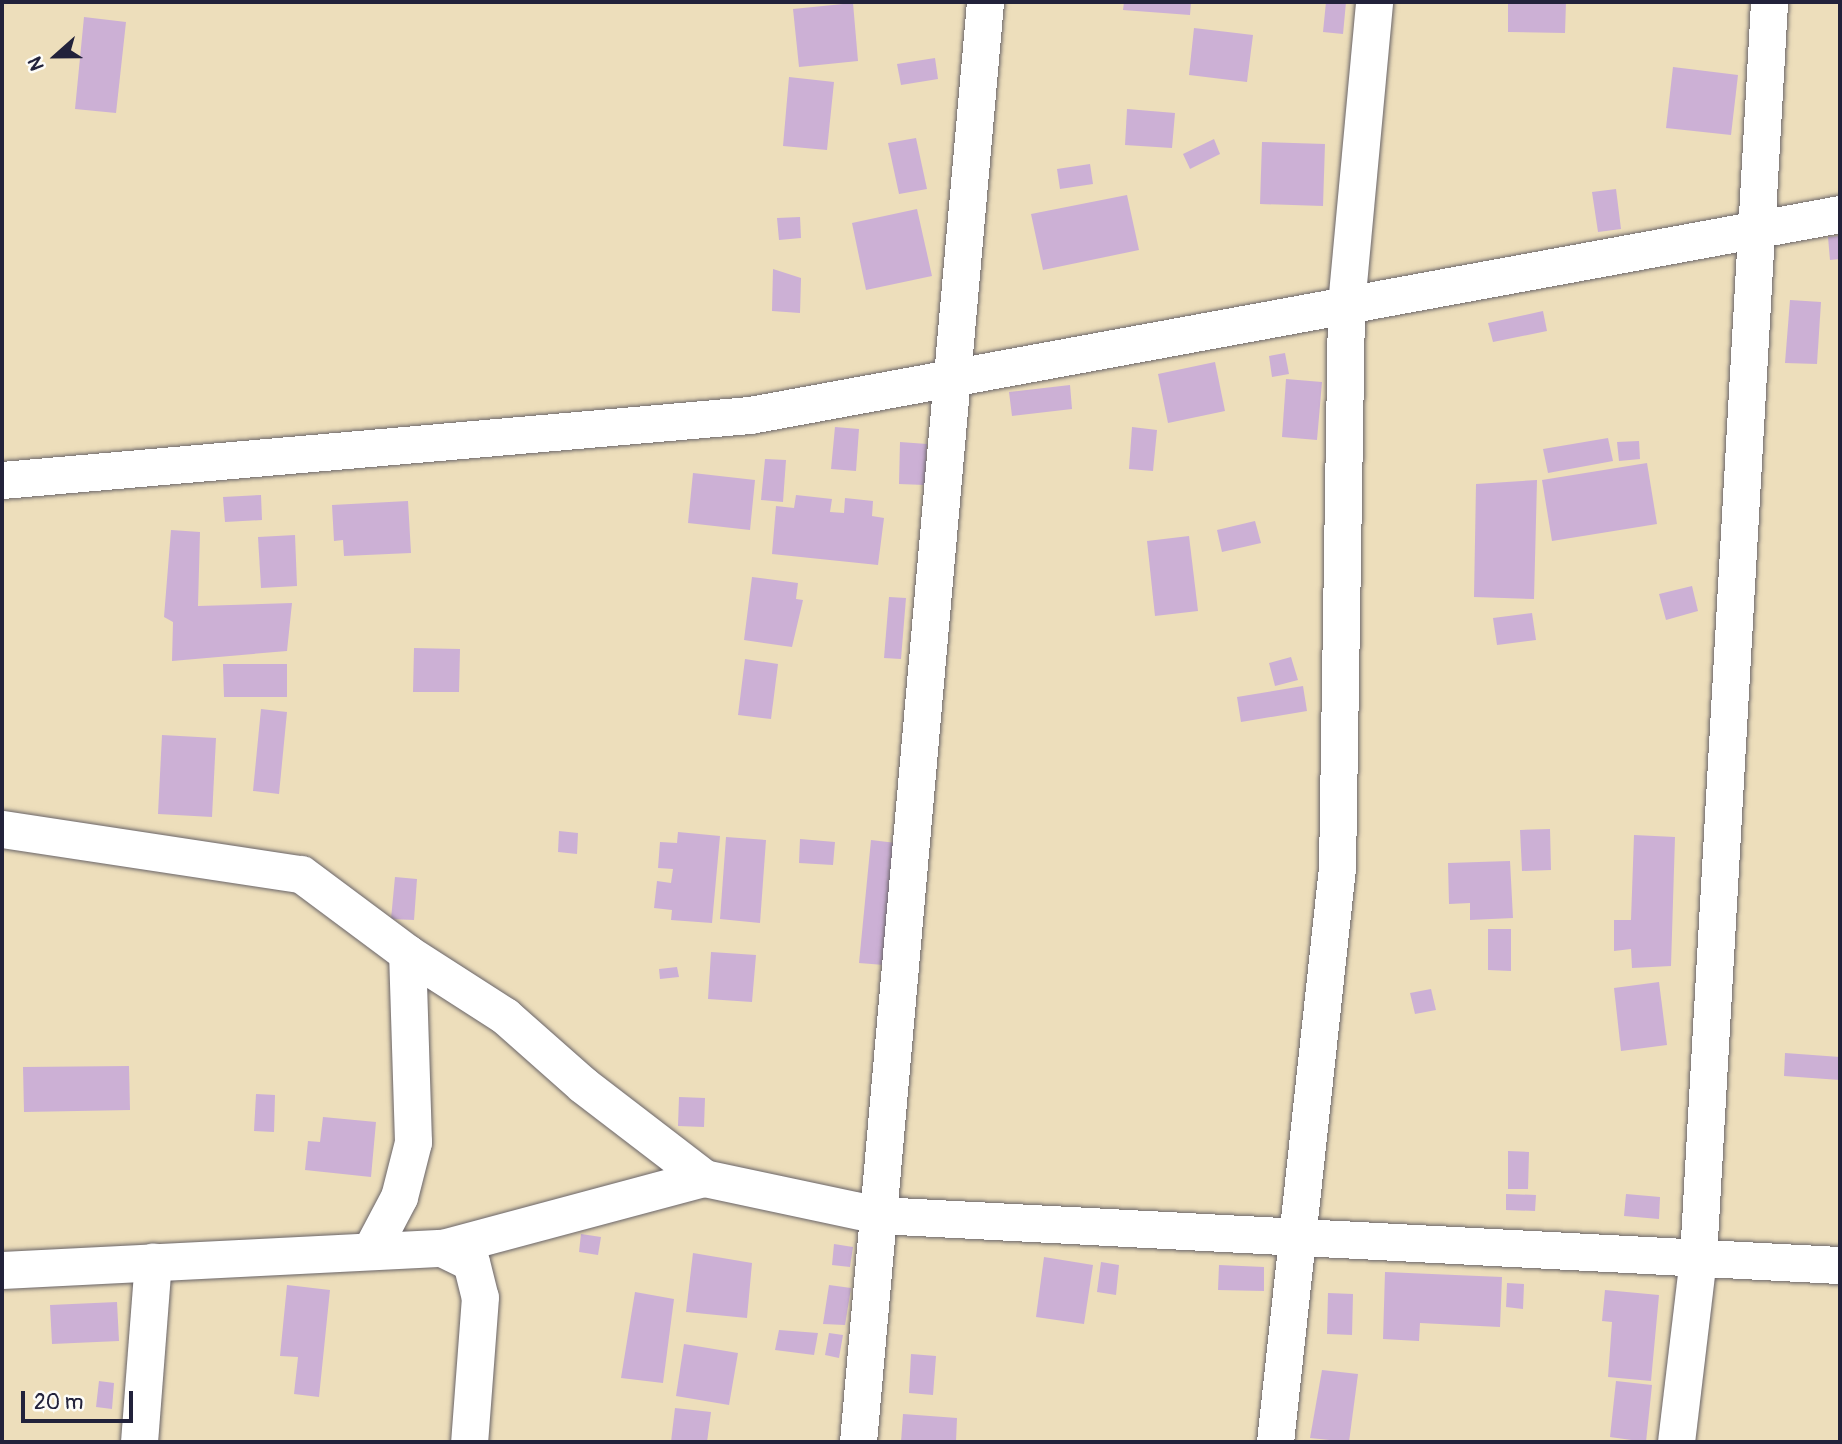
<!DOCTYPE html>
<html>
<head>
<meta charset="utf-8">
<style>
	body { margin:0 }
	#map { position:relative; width:1842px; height:1444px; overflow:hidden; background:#eddebb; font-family:Pangolin,sans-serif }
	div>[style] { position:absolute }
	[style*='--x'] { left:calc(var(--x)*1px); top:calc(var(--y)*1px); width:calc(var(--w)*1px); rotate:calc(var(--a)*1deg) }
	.building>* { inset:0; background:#ccb0d5 }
	.roads { filter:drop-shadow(0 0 2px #696468) drop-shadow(0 0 2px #696468) }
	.minor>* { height:37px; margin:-18.5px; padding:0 18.5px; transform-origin:18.5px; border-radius:18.5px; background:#fff }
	span { translate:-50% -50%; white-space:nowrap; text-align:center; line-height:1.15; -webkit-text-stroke:5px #fdfcf7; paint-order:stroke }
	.frame { position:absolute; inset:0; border:4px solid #22223b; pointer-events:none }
	.north { position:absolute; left:21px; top:21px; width:70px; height:70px; -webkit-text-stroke:5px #fdfcf7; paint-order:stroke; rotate:249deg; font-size:19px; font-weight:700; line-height:28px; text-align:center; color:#22223b }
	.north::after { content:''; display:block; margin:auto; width:24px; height:32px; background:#22223b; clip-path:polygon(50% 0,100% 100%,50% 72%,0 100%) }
	.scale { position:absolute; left:21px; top:1391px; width:112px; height:32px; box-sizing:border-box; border:4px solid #22223b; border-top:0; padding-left:9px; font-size:21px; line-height:24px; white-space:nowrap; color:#22223b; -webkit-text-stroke:5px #fdfcf7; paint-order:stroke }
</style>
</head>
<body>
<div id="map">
	<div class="building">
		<div style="clip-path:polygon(1124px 2px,1191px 2px,1190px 15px,1123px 10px)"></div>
		<div style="clip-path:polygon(1326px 2px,1346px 2px,1343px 34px,1323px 32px)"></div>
		<div style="clip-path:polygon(1508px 2px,1566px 2px,1565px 33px,1508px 32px)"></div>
		<div style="clip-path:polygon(853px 3px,858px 61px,799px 67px,793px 9px)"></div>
		<div style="clip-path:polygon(84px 17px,126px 22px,116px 113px,75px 109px)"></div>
		<div style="clip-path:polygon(1194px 28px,1253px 35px,1247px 82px,1189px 75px)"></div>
		<div style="clip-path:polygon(935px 58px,938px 79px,901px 85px,897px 64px)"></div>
		<div style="clip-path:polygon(1673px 67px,1738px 75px,1731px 135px,1666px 128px)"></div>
		<div style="clip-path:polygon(789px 77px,834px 82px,827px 150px,783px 146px)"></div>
		<div style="clip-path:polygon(1127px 109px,1175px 113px,1172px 148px,1125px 145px)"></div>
		<div style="clip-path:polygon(916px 138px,927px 189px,899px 194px,888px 143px)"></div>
		<div style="clip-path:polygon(1214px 139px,1220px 154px,1190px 169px,1183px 154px)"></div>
		<div style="clip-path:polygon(1262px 142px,1325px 144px,1323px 206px,1260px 204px)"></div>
		<div style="clip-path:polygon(1090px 164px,1093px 184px,1060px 189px,1057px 169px)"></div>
		<div style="clip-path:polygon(1616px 189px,1621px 229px,1598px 232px,1592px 192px)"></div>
		<div style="clip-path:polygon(1127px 195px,1139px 250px,1043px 270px,1031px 214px)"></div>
		<div style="clip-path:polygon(917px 209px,932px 276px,866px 290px,852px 223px)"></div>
		<div style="clip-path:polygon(800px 217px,801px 238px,779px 240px,777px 218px)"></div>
		<div style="clip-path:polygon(1840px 236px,1840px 259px,1830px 260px,1828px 237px)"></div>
		<div style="clip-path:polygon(773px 269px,801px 278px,800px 313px,772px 311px)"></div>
		<div style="clip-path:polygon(1790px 300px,1821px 302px,1817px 364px,1785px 363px)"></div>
		<div style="clip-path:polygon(1543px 311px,1547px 331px,1493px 342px,1488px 323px)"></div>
		<div style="clip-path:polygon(1285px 353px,1289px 374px,1272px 377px,1269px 356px)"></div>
		<div style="clip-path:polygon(1215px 362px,1225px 411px,1168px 423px,1158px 374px)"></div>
		<div style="clip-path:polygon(1286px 379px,1322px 382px,1317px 440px,1282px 437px)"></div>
		<div style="clip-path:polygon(1070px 385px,1072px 409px,1012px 416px,1009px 392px)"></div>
		<div style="clip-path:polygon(835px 427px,859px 429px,856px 471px,831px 469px)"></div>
		<div style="clip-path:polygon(1132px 427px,1157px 430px,1153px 471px,1129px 469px)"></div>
		<div style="clip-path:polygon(1608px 438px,1613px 461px,1548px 473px,1543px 449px)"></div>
		<div style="clip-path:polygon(1639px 441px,1640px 459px,1619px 461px,1617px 442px)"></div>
		<div style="clip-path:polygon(900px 442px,927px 444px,925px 485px,899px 484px)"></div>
		<div style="clip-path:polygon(765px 459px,786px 460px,783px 502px,761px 500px)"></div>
		<div style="clip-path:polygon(1647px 463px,1657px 524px,1552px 541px,1542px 480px)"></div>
		<div style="clip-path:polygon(693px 473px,755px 480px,750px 530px,688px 523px)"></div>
		<div style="clip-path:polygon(1537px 480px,1534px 599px,1474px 597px,1476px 484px)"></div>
		<div style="clip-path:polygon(261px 495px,262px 520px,225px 522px,223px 497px)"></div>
		<div style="clip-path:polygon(796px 495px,832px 499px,830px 512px,844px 513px,845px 498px,873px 501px,872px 516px,884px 518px,878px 565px,772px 554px,776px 506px,794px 508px)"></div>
		<div style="clip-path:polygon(408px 501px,411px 553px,344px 556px,343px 540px,334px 541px,332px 505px)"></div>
		<div style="clip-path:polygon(1255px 521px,1261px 543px,1222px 552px,1217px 530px)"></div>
		<div style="clip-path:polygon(171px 530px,200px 532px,198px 606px,292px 603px,287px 651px,172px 661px,173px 622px,164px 617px)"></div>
		<div style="clip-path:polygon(295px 535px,297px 586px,261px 588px,258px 537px)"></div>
		<div style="clip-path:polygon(1189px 536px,1198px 611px,1155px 616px,1147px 541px)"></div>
		<div style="clip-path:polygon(752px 577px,798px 583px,796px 599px,803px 600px,792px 647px,744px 640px)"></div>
		<div style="clip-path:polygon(1692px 586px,1698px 611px,1666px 620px,1659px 594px)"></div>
		<div style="clip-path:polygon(889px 597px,906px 598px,901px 659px,884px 658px)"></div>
		<div style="clip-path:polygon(1532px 613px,1536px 640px,1497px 645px,1493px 618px)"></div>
		<div style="clip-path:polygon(414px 648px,460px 649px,459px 692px,413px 692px)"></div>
		<div style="clip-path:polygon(1291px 657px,1298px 680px,1275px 686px,1269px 663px)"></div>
		<div style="clip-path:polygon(745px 659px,778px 664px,771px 719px,738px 715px)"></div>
		<div style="clip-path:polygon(223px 664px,287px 664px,287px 697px,224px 697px)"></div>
		<div style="clip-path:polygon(1303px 686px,1307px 711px,1241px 722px,1237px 697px)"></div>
		<div style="clip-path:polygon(261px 709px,287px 712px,279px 794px,253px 791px)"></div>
		<div style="clip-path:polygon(162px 735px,216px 738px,212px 817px,158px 814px)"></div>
		<div style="clip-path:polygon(1550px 829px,1551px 870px,1522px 871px,1520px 830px)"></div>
		<div style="clip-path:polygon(559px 831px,578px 833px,577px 854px,558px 852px)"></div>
		<div style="clip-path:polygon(678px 832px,720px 836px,712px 923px,671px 920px,672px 910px,654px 908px,657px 881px,671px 883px,673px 869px,658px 868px,660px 842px,677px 843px)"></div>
		<div style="clip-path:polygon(1634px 835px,1675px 837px,1671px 966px,1632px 968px,1631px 949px,1614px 951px,1614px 920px,1631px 920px)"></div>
		<div style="clip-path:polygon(726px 837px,766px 840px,760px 923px,720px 919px)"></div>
		<div style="clip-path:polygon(800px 839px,835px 842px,833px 865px,799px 863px)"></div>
		<div style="clip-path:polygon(871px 840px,896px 843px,884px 965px,859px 963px)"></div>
		<div style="clip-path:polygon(1510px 861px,1513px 918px,1470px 920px,1470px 903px,1449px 904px,1448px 863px)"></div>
		<div style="clip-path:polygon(395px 877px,417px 879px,414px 920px,391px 919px)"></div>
		<div style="clip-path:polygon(1488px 929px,1511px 929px,1511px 971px,1488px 970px)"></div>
		<div style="clip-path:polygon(711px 952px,756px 955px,752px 1002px,708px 999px)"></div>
		<div style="clip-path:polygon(677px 967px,679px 977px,660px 979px,659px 969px)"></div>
		<div style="clip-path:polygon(1659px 982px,1667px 1045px,1621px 1051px,1614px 988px)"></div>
		<div style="clip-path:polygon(1431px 989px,1436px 1010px,1415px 1014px,1410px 993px)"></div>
		<div style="clip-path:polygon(1785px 1053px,1840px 1057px,1840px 1080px,1784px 1076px)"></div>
		<div style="clip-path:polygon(129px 1066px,130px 1110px,24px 1112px,23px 1067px)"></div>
		<div style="clip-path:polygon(256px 1094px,275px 1095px,274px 1132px,254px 1131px)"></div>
		<div style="clip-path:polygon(679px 1097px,705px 1098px,704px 1127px,678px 1126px)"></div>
		<div style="clip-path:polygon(323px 1117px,376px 1122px,371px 1177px,305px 1170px,308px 1141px,320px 1142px)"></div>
		<div style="clip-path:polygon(1508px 1151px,1529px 1152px,1528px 1189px,1508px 1189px)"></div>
		<div style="clip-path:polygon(1506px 1194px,1536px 1195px,1535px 1211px,1506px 1210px)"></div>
		<div style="clip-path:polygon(1626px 1194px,1660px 1197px,1659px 1219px,1624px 1216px)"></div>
		<div style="clip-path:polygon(581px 1234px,601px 1237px,598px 1255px,579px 1252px)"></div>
		<div style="clip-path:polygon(834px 1244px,853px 1247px,850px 1267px,832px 1265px)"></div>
		<div style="clip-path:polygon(693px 1253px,752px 1263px,747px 1318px,686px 1312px)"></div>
		<div style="clip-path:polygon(1044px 1257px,1093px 1265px,1084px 1324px,1036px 1317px)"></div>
		<div style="clip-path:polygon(1101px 1262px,1119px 1265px,1116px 1295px,1097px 1292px)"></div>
		<div style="clip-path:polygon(1219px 1265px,1264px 1267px,1264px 1291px,1218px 1290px)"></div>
		<div style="clip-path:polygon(1385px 1272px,1502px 1277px,1500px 1327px,1420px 1323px,1419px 1341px,1383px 1339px)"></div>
		<div style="clip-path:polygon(1507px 1283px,1524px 1284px,1523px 1309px,1506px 1307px)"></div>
		<div style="clip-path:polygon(287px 1285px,330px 1290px,319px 1397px,294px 1394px,298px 1357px,280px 1356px)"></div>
		<div style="clip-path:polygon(829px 1285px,851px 1288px,845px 1325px,823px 1324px)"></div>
		<div style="clip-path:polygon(1605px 1290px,1659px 1295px,1651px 1381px,1608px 1377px,1612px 1322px,1602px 1321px)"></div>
		<div style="clip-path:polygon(635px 1292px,674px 1299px,663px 1383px,621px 1378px)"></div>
		<div style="clip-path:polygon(1328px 1293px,1353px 1294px,1352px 1335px,1327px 1334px)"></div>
		<div style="clip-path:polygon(117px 1302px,119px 1341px,52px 1344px,50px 1305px)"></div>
		<div style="clip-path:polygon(779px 1330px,818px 1333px,814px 1355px,775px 1350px)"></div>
		<div style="clip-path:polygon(829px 1333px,843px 1335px,839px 1358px,825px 1355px)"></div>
		<div style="clip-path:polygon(684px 1344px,738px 1353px,729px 1405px,676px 1396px)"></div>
		<div style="clip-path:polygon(911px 1354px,936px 1356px,933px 1395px,909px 1393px)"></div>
		<div style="clip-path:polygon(1322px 1370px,1358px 1374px,1349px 1442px,1310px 1438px)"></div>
		<div style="clip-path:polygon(99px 1381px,114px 1383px,112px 1409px,96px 1407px)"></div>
		<div style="clip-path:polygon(1616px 1381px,1652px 1385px,1646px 1442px,1610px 1437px)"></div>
		<div style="clip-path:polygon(675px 1408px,711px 1412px,707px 1442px,671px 1442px)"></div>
		<div style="clip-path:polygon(903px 1414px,957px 1418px,956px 1442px,901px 1442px)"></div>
	</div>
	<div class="roads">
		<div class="minor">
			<div style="--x:2;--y:480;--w:751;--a:-4.97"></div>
			<div style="--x:750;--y:415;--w:1108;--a:-10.45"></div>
			<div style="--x:2;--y:829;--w:302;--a:8.6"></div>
			<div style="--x:301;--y:874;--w:132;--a:36.7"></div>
			<div style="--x:407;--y:953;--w:117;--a:32.7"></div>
			<div style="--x:505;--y:1016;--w:104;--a:41.5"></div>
			<div style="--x:583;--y:1085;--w:153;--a:37.5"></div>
			<div style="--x:704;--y:1178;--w:178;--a:12"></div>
			<div style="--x:878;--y:1215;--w:963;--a:2.98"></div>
			<div style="--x:442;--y:1248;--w:271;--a:-15"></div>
			<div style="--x:371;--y:1250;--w:60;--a:-62.2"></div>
			<div style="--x:399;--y:1197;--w:57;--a:-75.7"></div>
			<div style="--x:413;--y:1142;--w:189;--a:-91.8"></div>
			<div style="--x:2;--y:1270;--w:441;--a:-2.9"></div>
			<div style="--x:442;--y:1248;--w:32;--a:26"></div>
			<div style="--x:471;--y:1262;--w:36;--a:76"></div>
			<div style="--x:480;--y:1297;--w:145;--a:94.3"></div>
			<div style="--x:139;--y:1442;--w:181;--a:-85.6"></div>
			<div style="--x:858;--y:1442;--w:1446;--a:-84.96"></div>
			<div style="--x:1275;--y:1442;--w:577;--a:-83.84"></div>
			<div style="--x:1337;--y:868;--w:563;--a:-89.08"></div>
			<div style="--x:1346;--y:305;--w:304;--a:-84.7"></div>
			<div style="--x:1676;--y:1442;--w:186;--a:-83.2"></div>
			<div style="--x:1698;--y:1257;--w:1257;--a:-86.76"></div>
		</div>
	</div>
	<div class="frame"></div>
	<div class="north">N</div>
	<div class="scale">20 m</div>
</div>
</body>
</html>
